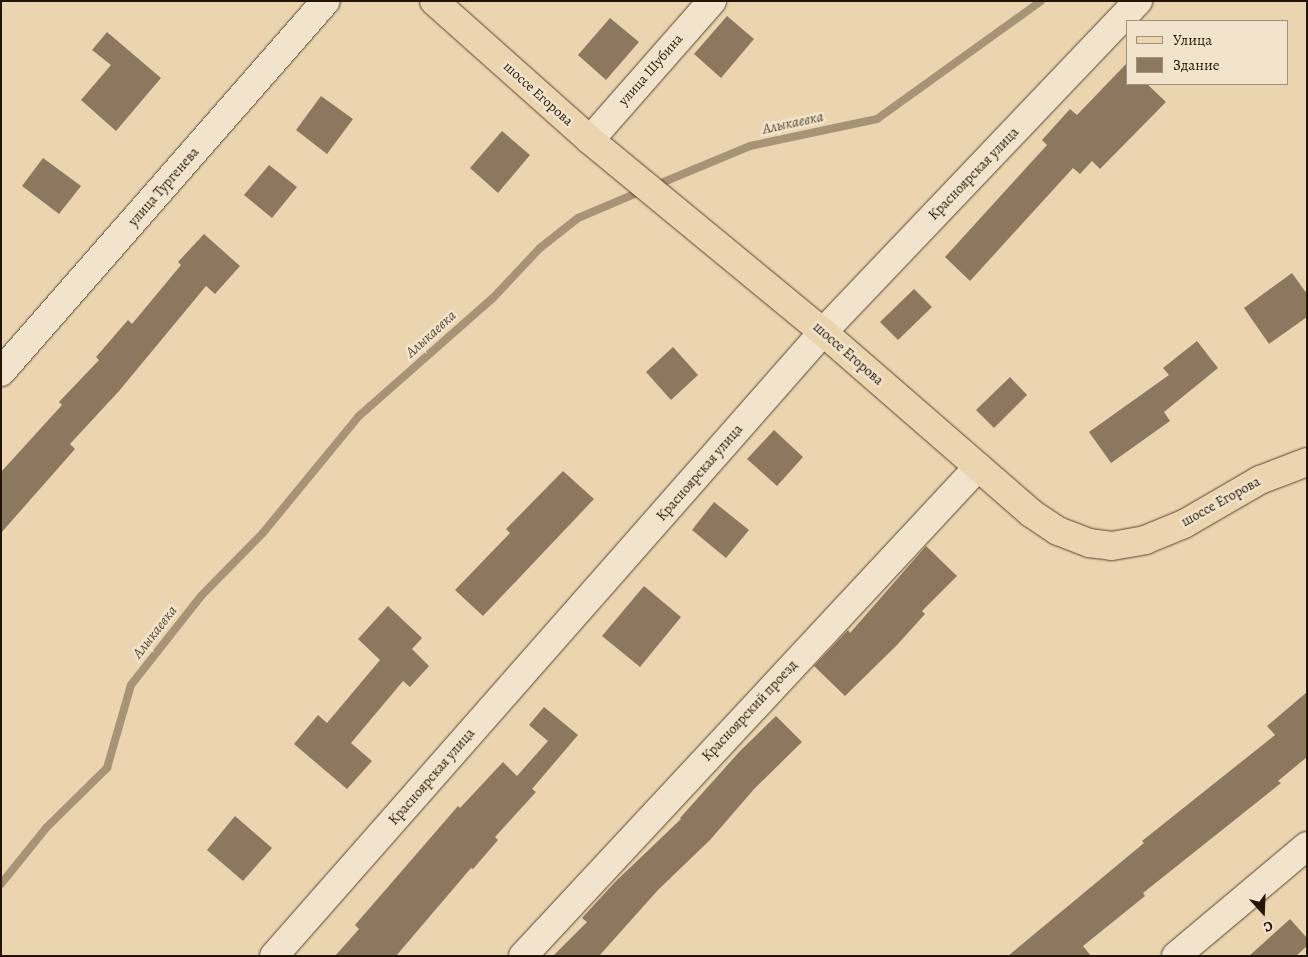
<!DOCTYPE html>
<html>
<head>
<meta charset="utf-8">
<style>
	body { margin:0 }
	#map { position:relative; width:1308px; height:957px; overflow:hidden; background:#ebd5b0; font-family:Alegreya,serif }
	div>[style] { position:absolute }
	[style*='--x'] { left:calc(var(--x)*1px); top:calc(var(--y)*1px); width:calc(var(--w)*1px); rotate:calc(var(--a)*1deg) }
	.stream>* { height:8px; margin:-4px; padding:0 4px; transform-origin:4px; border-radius:4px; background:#a79376 }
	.building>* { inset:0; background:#8b785e }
	.roads { filter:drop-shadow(0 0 1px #564430) drop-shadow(0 0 1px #564430) }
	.minor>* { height:28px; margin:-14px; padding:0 14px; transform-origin:14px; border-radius:14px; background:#f2e4cc }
	.major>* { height:28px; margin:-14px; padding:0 14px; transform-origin:14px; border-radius:14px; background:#ebd5b0 }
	span { translate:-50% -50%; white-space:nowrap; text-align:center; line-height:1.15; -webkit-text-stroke:5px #f2e4cc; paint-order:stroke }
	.street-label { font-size:14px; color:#241406 }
	.water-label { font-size:15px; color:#584733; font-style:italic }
	.frame { position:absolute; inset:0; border:2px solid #241406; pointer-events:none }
	.legend { position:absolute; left:1126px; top:20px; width:162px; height:65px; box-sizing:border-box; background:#f2e4cc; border:1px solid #a0917d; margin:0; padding:6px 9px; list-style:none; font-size:15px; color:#241406 }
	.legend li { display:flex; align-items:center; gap:10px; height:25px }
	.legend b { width:25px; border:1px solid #a0917d }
	.north { position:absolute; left:1238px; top:887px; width:50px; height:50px; -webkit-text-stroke:4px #f2e4cc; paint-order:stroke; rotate:160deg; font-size:14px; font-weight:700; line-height:20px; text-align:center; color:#241406 }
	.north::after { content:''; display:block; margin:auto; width:18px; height:22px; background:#241406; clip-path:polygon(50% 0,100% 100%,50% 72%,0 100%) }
</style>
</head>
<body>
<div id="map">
	<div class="stream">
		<div style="--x:654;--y:186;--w:104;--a:-22.6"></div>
		<div style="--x:750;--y:146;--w:130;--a:-12"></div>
		<div style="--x:877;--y:119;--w:202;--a:-35.7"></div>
		<div style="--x:1;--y:884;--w:72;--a:-51.2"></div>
		<div style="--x:46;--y:828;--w:86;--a:-44.5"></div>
		<div style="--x:107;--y:768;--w:86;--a:-73.9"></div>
		<div style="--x:131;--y:685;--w:113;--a:-51.8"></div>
		<div style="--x:201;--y:596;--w:87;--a:-45.5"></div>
		<div style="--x:262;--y:534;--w:153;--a:-50.6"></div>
		<div style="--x:359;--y:416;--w:179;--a:-41.4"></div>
		<div style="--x:493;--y:298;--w:69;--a:-46.8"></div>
		<div style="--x:540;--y:248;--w:48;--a:-38.3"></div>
		<div style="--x:578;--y:218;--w:72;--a:-23"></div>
	</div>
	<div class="building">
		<div style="clip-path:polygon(727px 16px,754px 39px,721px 78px,694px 54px)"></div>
		<div style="clip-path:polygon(610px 18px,639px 42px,606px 80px,578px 55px)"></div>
		<div style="clip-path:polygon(107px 32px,161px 78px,116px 131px,81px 100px,111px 65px,92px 50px)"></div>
		<div style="clip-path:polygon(1127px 63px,1127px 84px,1147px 84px,1166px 102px,1100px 169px,1092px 161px,1080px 174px,1073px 168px,970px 281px,945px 257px,1047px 145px,1042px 140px,1070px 109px,1077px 115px)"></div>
		<div style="clip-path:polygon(321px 96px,353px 119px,327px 154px,296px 130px)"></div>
		<div style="clip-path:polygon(502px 131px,530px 155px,498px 193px,470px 168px)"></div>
		<div style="clip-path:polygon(43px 158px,81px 186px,59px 214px,22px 186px)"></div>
		<div style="clip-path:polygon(269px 165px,297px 187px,272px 218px,244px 195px)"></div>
		<div style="clip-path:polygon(204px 234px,240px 266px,215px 294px,206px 286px,119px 391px,70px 444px,75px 449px,1px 533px,1px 472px,62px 405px,59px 402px,99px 360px,96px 357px,128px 320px,132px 324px,181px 265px,178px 262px)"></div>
		<div style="clip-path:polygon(1292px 273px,1307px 294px,1307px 317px,1269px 344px,1244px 308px)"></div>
		<div style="clip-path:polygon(914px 289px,932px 307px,898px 340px,880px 322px)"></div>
		<div style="clip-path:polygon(1197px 341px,1218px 368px,1164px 412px,1170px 421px,1111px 463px,1089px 432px,1169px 375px,1163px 368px)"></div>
		<div style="clip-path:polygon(673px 347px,698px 375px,671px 400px,646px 372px)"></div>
		<div style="clip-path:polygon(1010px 377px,1027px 395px,994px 428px,976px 410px)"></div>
		<div style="clip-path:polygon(774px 430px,803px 457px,777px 486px,747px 459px)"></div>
		<div style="clip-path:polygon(563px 471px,594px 499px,483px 616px,455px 590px,510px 533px,506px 529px)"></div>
		<div style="clip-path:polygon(714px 502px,749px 530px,726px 558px,692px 530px)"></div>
		<div style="clip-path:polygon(926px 546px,957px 576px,922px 611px,925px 614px,897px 645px,845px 696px,814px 666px,848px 630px,850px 633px)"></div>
		<div style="clip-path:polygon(644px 586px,681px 617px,640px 667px,602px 636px)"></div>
		<div style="clip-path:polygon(388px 606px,422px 638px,412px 649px,429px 666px,410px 687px,403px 681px,351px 743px,372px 761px,347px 789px,294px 744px,318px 715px,327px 723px,380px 660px,358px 639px)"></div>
		<div style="clip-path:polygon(1307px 692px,1307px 757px,1278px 781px,1281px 783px,1143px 893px,1145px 896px,1083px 946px,1091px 956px,1008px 956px,1144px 843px,1142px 841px,1275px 735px,1267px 726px)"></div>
		<div style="clip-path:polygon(544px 707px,578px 735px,532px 789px,536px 792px,495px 837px,498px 840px,473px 869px,471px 868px,396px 956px,335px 956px,359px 929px,355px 925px,458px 806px,460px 808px,503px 762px,517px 776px,548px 741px,529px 725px)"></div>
		<div style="clip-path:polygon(776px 716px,802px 742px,755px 788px,710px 840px,658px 890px,599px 956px,553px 956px,587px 922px,582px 918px,615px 882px,681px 819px,680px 818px,740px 751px)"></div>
		<div style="clip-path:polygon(235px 816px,272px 848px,243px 881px,207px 850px)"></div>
		<div style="clip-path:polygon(1290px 919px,1307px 938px,1307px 946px,1296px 956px,1249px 956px)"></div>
	</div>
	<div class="roads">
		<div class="minor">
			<div style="--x:590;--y:140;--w:185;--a:-48.7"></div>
			<div style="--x:1;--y:372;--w:493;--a:-48.8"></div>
			<div style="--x:274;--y:956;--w:831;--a:-48.66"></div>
			<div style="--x:823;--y:332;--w:457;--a:-46.4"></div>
			<div style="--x:523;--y:956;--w:668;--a:-47.06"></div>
			<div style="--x:1176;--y:956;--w:171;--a:-40"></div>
		</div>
		<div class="major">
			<div style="--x:434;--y:1;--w:209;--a:41.7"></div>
			<div style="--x:590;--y:140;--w:302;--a:39.5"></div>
			<div style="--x:823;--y:332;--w:276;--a:41"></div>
			<div style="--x:1031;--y:513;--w:32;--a:34"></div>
			<div style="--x:1058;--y:531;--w:33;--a:21"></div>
			<div style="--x:1089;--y:543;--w:23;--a:7"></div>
			<div style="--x:1112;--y:546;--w:34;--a:-10"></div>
			<div style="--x:1145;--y:540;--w:42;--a:-22.3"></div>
			<div style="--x:1184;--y:524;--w:88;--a:-30.1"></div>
			<div style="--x:1260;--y:480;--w:50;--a:-21"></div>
		</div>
	</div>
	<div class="street-label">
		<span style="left:651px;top:70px;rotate:-49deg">улица Шубина</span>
		<span style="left:538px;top:94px;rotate:42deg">шоссе Егорова</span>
		<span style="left:974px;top:174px;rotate:-46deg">Красноярская улица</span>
		<span style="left:164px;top:187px;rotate:-49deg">улица Тургенева</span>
		<span style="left:848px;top:354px;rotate:41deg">шоссе Егорова</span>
		<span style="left:700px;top:473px;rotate:-49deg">Красноярская улица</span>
		<span style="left:1221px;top:502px;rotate:-29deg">шоссе Егорова</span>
		<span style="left:750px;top:711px;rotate:-47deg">Красноярский проезд</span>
		<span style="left:432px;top:777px;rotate:-49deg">Красноярская улица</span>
	</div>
	<div class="water-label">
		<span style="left:793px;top:123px;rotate:-12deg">Алыкаевка</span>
		<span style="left:431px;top:334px;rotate:-42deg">Алыкаевка</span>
		<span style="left:155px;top:632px;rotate:-52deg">Алыкаевка</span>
	</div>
	<div class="frame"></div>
	<ul class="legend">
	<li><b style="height:6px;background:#ebd5b0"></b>Улица</li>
	<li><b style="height:14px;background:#8b785e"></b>Здание</li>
	</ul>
	<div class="north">С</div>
</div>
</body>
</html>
